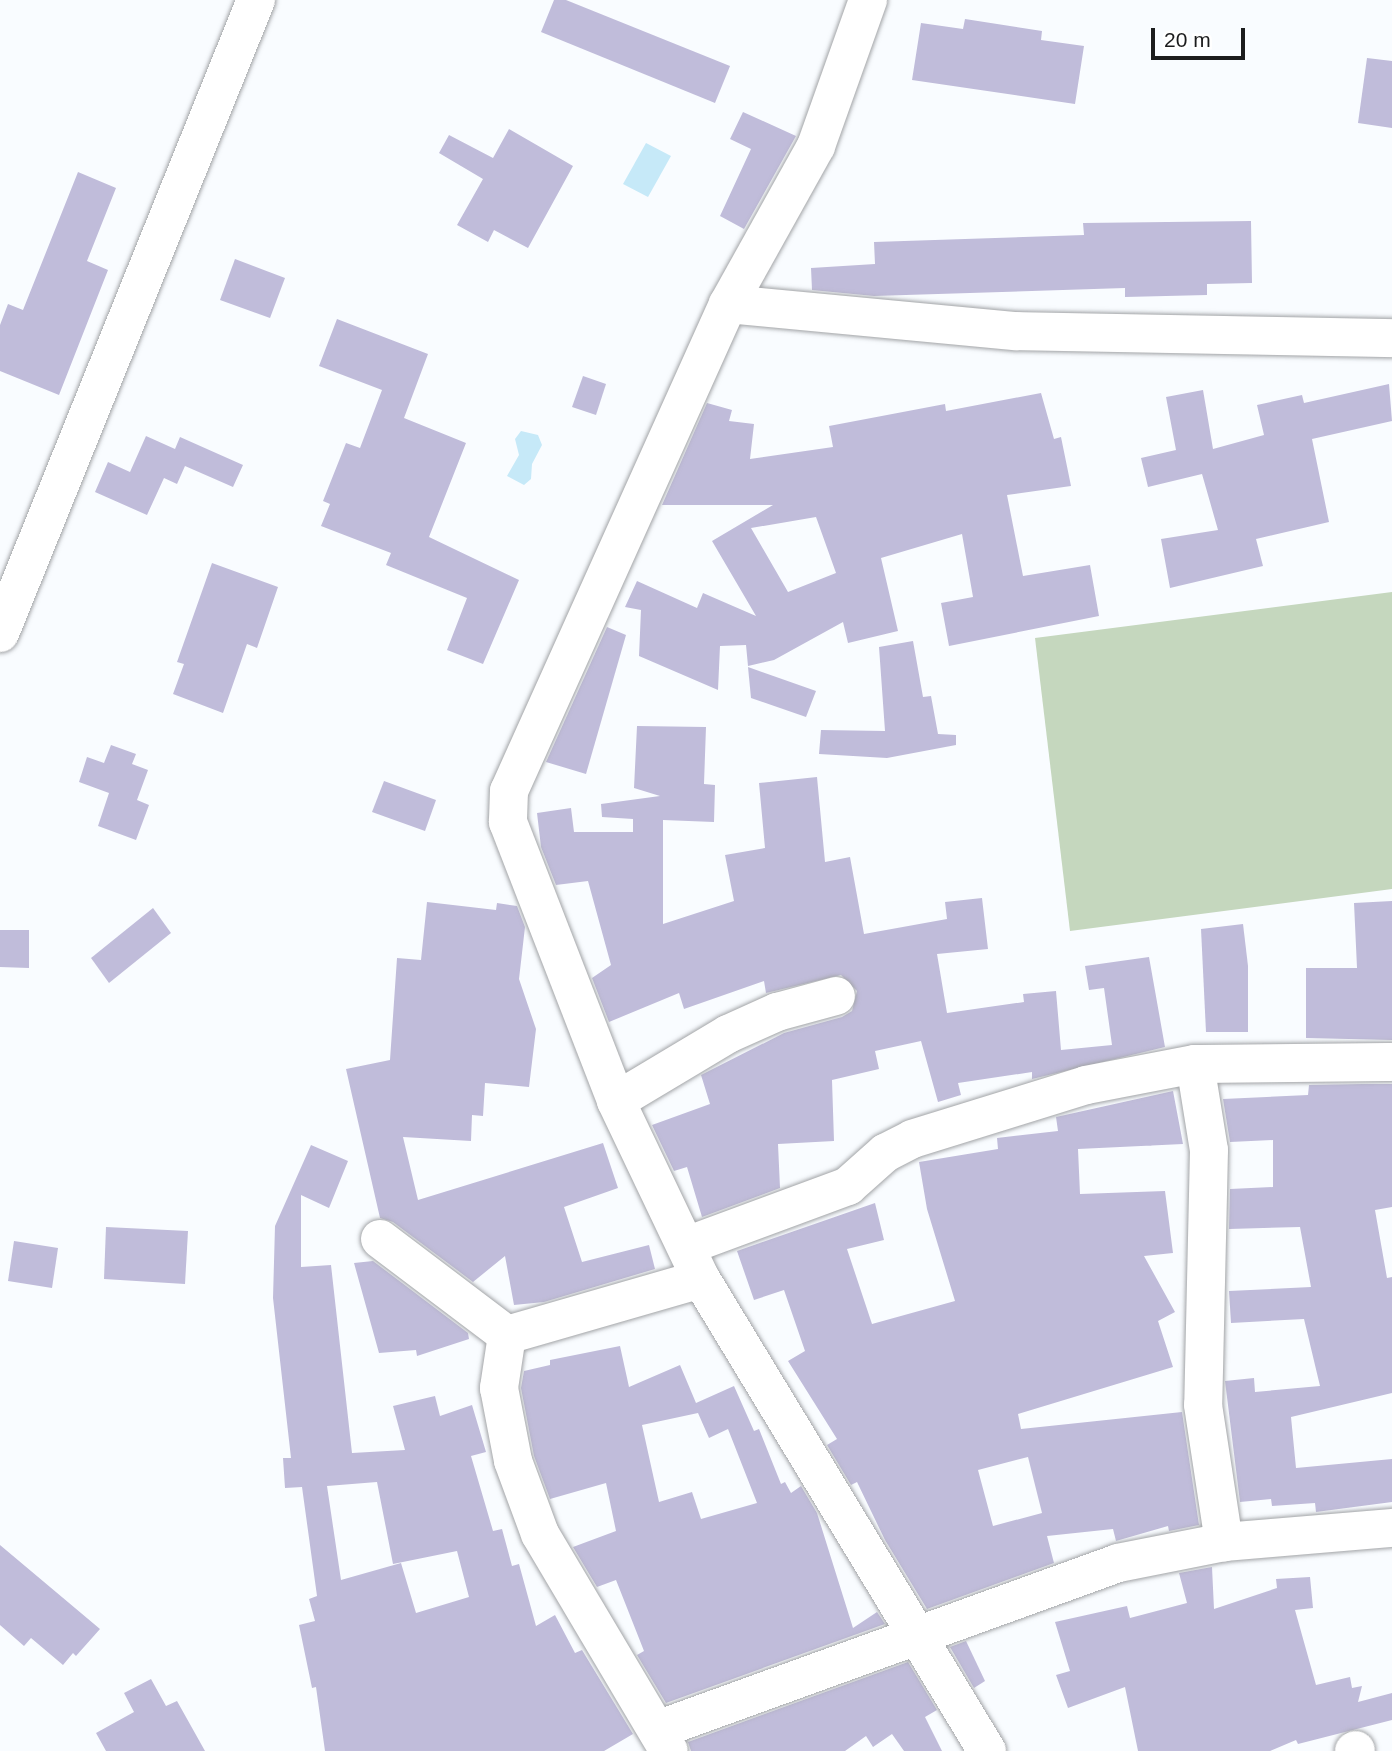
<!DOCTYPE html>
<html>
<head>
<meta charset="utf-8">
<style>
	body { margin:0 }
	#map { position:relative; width:1392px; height:1751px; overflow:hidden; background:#f9fcff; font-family:Helvetica,sans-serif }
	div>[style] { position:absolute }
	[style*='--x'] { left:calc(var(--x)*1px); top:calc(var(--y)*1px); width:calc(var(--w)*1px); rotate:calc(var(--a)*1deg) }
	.green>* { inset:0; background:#c5d7be }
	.water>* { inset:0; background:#c6e9f8 }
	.building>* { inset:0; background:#c0bcda }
	.roads { filter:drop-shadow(0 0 2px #a2a4a7) drop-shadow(0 0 2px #a2a4a7) }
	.minor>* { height:38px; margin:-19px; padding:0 19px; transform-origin:19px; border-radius:19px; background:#fff }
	span { translate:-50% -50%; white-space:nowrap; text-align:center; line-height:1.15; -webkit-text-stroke:5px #fff; paint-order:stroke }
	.scale { position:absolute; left:1151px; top:28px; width:94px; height:32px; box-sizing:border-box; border:4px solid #1b1c1d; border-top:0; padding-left:9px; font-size:21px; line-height:24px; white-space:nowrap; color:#1b1c1d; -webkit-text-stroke:5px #fff; paint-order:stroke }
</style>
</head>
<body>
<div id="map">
	<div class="green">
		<div style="clip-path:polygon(1392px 592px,1392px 889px,1070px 931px,1035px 638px)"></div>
	</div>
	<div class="water">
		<div style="clip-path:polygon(646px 143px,671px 156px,648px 197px,623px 184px)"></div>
		<div style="clip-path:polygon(521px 431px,538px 435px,542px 445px,532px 464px,531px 479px,524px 485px,507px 476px,519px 455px,515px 439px)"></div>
	</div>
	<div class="building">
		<div style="clip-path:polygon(554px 0,566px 0,730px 66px,715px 103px,541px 32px)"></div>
		<div style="clip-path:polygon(965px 19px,1042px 31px,1041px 40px,1084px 46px,1075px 104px,912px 80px,921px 23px,963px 29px)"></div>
		<div style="clip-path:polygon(1367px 58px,1392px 61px,1392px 128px,1358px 123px)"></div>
		<div style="clip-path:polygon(743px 112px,796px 136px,744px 229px,720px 216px,751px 149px,730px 139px)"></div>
		<div style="clip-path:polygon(509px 129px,573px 166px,528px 248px,494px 230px,488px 242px,457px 225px,483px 179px,439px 153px,449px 135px,493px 158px)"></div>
		<div style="clip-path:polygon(78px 172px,116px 188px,87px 261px,108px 270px,59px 395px,0 371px,0 325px,8px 304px,23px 310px)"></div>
		<div style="clip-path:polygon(1251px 221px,1252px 283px,1207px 284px,1207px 295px,1125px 297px,1125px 288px,874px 296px,812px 290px,811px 268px,875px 264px,874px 242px,1084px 235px,1083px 223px)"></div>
		<div style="clip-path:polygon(235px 259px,285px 278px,270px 318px,220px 300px)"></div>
		<div style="clip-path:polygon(337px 319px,428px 354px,404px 418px,466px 443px,429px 537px,519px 580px,483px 664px,447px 650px,467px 598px,386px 565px,391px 553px,321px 526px,330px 504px,323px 501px,346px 443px,360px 448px,382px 390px,319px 366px)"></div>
		<div style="clip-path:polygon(583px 376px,606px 384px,596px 415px,572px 407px)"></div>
		<div style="clip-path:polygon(1389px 384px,1392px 421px,1312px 439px,1329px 522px,1256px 539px,1263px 566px,1170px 588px,1161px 539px,1218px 530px,1202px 474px,1148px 487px,1141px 458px,1176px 450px,1166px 397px,1203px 390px,1213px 449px,1264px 435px,1257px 405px,1302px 395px,1304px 403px)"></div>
		<div style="clip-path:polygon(evenodd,1041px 393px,1054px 439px,1061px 437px,1071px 486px,1007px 495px,1023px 576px,1090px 565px,1099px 616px,949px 646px,941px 603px,973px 597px,962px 534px,881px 558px,898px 631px,848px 643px,843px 622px,774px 660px,748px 666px,746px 645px,720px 646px,718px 690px,639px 656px,641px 610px,625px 607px,637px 581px,697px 608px,703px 593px,756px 616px,712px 541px,773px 505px,662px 505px,707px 403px,732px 410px,729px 421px,754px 424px,750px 459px,833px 447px,829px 426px,945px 404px,946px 411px,1041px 393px,816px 517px,836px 573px,788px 592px,751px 528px,816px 517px)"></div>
		<div style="clip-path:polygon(146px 436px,175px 449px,180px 437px,243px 465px,233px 487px,185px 466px,177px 484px,164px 478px,147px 515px,95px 492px,108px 462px,130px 472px)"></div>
		<div style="clip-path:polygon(212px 563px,278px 587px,257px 648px,247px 644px,223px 713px,173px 694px,184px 664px,177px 662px)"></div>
		<div style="clip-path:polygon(607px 627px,626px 635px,586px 774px,546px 762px)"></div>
		<div style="clip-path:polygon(913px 641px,923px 697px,931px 696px,938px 734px,956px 735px,956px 745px,887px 758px,819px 754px,821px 730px,885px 731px,879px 647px)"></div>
		<div style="clip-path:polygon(748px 667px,816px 691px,806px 717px,751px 698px)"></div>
		<div style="clip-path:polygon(637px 726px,706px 727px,704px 784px,715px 785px,714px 822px,663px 820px,663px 924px,734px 901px,725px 855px,765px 848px,759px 783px,817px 777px,825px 862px,850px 857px,864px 934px,947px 919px,945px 902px,982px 898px,988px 949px,937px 954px,947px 1013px,1024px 1002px,1023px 994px,1056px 991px,1061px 1050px,1112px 1045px,1104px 988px,1089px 990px,1085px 966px,1149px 957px,1165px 1047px,1032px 1079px,1032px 1072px,958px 1083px,961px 1095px,938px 1102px,921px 1041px,875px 1051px,879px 1069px,832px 1080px,834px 1141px,778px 1144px,780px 1188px,702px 1217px,687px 1167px,674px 1171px,652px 1125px,710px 1104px,701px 1075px,784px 1033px,842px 1017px,852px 1011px,857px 991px,841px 975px,766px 993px,764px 981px,684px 1009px,679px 993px,609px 1022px,592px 978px,611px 965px,588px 881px,556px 885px,541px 847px,537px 813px,571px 808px,574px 832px,633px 832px,633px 819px,602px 817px,601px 804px,660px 796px,634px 788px)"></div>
		<div style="clip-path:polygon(111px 745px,136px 754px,132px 764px,148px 770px,137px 800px,149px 805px,136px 840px,98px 826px,109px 793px,79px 782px,87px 757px,104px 763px)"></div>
		<div style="clip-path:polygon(384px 781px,436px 800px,425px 831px,372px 812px)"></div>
		<div style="clip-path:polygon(1392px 901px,1392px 1040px,1306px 1038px,1306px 968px,1357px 968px,1354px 903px)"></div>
		<div style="clip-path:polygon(427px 902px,496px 910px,497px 903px,517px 906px,525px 927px,519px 979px,536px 1029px,529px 1087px,485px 1083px,483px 1116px,472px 1115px,471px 1141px,403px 1137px,418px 1200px,603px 1143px,618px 1188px,564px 1207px,582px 1262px,649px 1245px,655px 1269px,544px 1302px,514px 1305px,505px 1256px,473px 1282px,393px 1222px,380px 1218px,346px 1069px,390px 1060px,397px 958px,421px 960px)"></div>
		<div style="clip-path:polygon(153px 908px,171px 933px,109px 983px,91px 958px)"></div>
		<div style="clip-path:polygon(1243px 924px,1248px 966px,1248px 1032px,1206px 1032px,1201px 929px)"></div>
		<div style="clip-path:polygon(0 930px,29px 930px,29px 968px,0 967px)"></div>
		<div style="clip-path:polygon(1363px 1084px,1392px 1084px,1392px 1207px,1375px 1210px,1387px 1278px,1392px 1277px,1392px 1393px,1291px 1417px,1296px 1468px,1392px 1459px,1392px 1502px,1316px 1512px,1315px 1503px,1272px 1506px,1271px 1499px,1240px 1502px,1225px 1381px,1254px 1378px,1255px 1392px,1320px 1386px,1304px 1319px,1231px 1323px,1229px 1291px,1311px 1287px,1300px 1227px,1229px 1229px,1230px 1189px,1273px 1187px,1273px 1140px,1230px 1142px,1223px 1099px,1308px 1095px,1309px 1085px)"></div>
		<div style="clip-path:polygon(evenodd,1173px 1091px,1183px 1144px,1078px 1149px,1080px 1194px,1165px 1191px,1173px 1253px,1144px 1256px,1175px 1312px,1158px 1321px,1173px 1367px,1018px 1414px,1021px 1429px,1182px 1412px,1199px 1525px,1169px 1531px,1168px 1526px,1116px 1541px,1113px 1529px,1047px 1536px,1054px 1563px,927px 1609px,885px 1540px,857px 1482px,851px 1485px,827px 1445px,837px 1439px,788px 1361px,805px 1351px,784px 1290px,754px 1300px,737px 1251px,875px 1203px,884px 1240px,847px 1249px,872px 1324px,955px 1301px,927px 1209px,919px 1162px,998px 1149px,997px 1138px,1058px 1131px,1056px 1117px,1173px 1091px,1028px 1457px,1042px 1513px,993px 1526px,978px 1470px,1028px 1457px)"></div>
		<div style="clip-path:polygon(evenodd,311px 1145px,348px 1161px,329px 1208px,301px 1195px,301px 1267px,331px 1265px,352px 1453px,405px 1450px,393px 1406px,435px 1396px,440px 1416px,472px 1405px,486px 1452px,471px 1456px,493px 1531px,502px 1529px,512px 1566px,519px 1564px,536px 1626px,555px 1615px,575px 1653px,582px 1650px,633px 1734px,604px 1751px,325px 1751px,316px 1687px,312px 1688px,299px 1625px,315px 1621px,309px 1599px,317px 1596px,302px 1487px,285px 1488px,283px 1458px,291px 1458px,273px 1298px,275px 1226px,311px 1145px,377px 1482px,393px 1564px,457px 1551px,469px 1597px,416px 1613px,401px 1563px,341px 1580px,327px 1486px,377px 1482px)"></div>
		<div style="clip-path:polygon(106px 1227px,188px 1231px,185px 1284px,104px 1279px)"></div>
		<div style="clip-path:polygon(14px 1241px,58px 1248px,52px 1288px,8px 1281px)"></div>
		<div style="clip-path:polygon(373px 1261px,468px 1333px,469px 1339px,417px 1356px,416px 1350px,379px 1353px,354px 1263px)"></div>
		<div style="clip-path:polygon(evenodd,620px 1346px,629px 1387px,680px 1365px,696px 1403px,734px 1386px,754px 1431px,759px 1429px,781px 1484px,785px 1482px,791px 1493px,801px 1486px,817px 1513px,853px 1628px,877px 1612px,885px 1624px,666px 1703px,637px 1655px,644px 1651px,616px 1580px,597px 1587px,573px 1547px,616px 1531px,606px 1483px,550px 1499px,534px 1456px,521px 1388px,524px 1371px,550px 1365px,550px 1360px,620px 1346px,698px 1413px,709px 1438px,728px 1429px,757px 1503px,701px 1519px,692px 1492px,659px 1502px,642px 1425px,698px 1413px)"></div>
		<div style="clip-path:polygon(0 1545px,100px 1629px,76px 1656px,73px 1653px,63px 1665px,31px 1638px,24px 1646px,0 1625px)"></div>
		<div style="clip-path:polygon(1212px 1567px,1214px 1609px,1277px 1588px,1276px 1579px,1310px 1577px,1313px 1608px,1295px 1610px,1316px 1685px,1350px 1677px,1352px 1688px,1362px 1686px,1358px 1702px,1392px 1693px,1392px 1720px,1298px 1744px,1296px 1740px,1270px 1751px,1138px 1751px,1125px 1687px,1068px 1708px,1056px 1675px,1070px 1671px,1055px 1622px,1127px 1606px,1130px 1618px,1187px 1603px,1179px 1573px)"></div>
		<div style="clip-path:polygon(966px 1641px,985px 1681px,974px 1688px,950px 1647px)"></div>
		<div style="clip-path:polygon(908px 1662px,937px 1710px,925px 1717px,942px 1751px,904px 1751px,892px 1734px,873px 1747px,866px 1736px,845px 1751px,691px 1751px,688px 1742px)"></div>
		<div style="clip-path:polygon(151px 1679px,166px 1706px,177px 1701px,205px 1751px,106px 1751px,96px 1733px,134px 1712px,124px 1693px)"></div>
	</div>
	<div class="roads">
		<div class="minor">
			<div style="--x:868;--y:0;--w:155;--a:109.6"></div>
			<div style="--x:816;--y:146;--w:181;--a:119.1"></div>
			<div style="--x:728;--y:304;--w:534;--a:114.21"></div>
			<div style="--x:509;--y:791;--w:31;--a:92"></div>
			<div style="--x:508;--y:822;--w:299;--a:68.8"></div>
			<div style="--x:616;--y:1101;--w:197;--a:64.5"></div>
			<div style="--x:701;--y:1279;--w:552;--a:58.79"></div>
			<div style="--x:728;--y:304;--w:289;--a:5.4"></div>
			<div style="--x:1016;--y:331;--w:376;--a:1.1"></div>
			<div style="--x:0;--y:633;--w:683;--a:-67.98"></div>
			<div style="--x:1195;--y:1064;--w:87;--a:80.8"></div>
			<div style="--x:1209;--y:1150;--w:255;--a:91.3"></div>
			<div style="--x:1203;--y:1405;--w:139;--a:81.3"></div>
			<div style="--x:616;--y:1101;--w:131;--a:-30.9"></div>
			<div style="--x:728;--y:1034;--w:54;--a:-24.2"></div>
			<div style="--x:777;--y:1012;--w:61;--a:-15.2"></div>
			<div style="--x:380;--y:1239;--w:159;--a:37.1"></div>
			<div style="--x:507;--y:1335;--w:202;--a:-16.1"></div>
			<div style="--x:686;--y:1246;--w:173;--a:-20.3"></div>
			<div style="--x:848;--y:1186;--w:50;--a:-41.7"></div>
			<div style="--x:885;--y:1153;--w:30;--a:-27"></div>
			<div style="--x:912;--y:1139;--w:182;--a:-17.2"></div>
			<div style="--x:1086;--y:1085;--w:111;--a:-10.9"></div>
			<div style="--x:1195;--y:1064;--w:197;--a:-0.6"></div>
			<div style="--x:507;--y:1335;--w:54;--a:98.6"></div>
			<div style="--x:499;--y:1388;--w:74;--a:79.1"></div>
			<div style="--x:513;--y:1461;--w:78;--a:69.7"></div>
			<div style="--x:540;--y:1534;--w:252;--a:59.3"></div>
			<div style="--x:657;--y:1730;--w:490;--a:-19.9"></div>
			<div style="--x:1118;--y:1563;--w:108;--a:-11.2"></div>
			<div style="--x:1224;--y:1542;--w:169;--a:-4.8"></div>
			<div style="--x:1354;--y:1751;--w:2;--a:-27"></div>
		</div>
	</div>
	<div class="scale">20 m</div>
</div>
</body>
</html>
